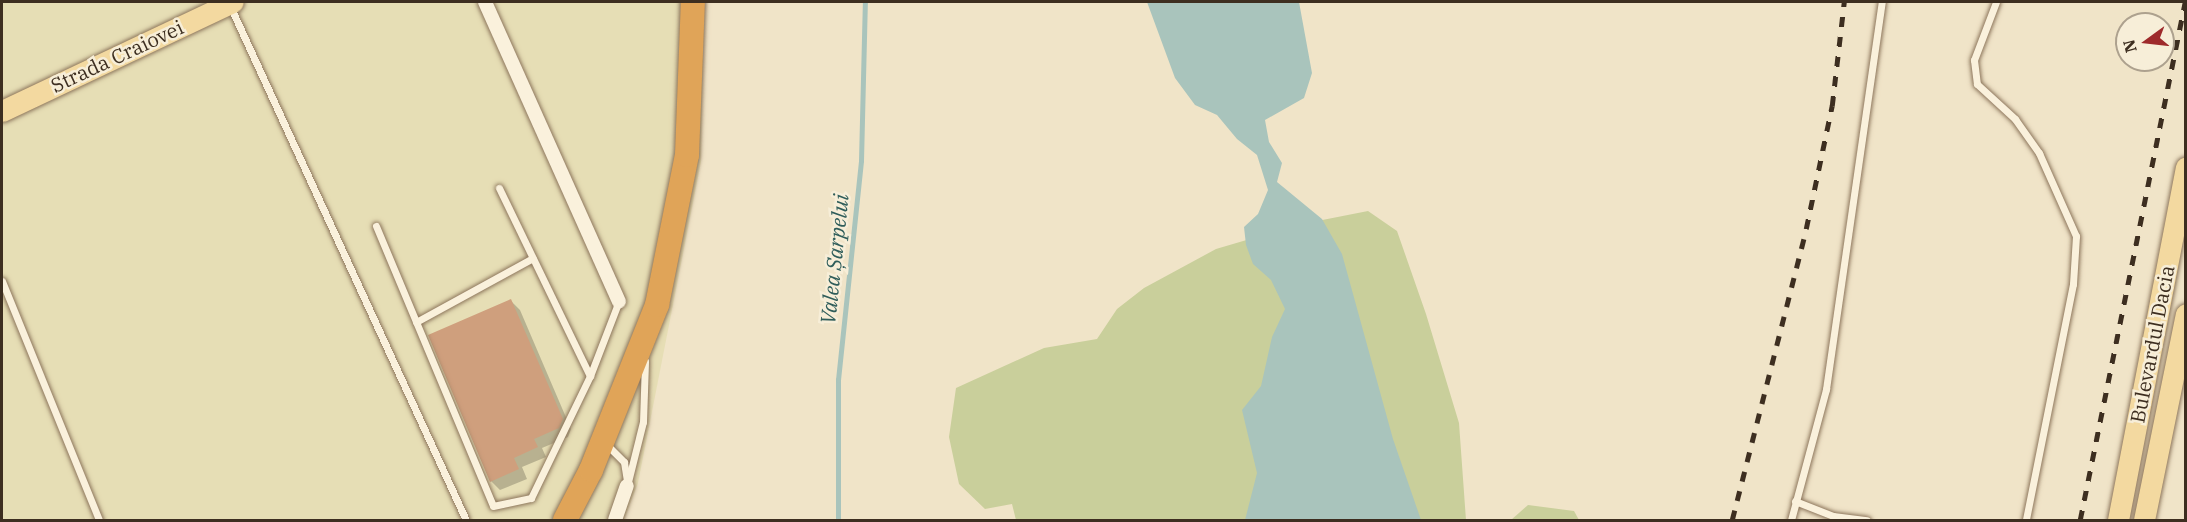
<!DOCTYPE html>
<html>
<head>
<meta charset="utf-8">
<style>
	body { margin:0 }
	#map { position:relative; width:2187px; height:522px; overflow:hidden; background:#f0e4c8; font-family:"IBM Plex Serif",serif }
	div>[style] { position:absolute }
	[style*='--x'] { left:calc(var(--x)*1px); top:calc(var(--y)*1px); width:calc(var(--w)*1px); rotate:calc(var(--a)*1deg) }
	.farmland>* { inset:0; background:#e6deb5 }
	.green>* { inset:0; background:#c9cf9b }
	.water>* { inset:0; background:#a9c4bc }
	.shadow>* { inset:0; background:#0003 }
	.stream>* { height:4.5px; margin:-2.25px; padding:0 2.25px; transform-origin:2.25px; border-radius:2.25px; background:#a9c4bc }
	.building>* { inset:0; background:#cf9f7d }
	.roads { filter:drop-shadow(0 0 2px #8d765c) drop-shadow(0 0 2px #8d765c) }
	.lane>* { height:7px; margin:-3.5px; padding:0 3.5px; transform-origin:3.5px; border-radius:3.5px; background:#faf1dc }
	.street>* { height:14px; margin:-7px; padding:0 7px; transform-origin:7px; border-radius:7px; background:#faf1dc }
	.primary>* { height:21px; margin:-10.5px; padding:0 10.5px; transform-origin:10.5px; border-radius:10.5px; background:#f3d9a0 }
	.highway>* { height:24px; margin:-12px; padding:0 12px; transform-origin:12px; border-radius:12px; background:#e0a458 }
	.rail>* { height:4.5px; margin-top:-2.25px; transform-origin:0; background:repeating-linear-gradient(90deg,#3d2e20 0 10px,transparent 0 20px) }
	span { translate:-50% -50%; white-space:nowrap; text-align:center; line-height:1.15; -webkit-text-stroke:5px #f7eed8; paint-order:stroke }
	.street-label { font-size:20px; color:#3d2e20 }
	.water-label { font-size:21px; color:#2f5d5a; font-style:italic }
	.frame { position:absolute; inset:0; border:3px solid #3d2e20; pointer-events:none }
	.north { position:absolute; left:2115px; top:12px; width:60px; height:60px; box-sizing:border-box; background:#f7eed8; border:2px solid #ada18e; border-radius:50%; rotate:255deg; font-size:16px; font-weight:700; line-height:24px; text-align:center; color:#3d2e20 }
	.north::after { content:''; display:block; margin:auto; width:21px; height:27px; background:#9e2a2b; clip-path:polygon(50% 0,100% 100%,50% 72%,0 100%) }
</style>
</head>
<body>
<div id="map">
	<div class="farmland">
		<div style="clip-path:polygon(2px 2px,704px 2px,701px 162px,638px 483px,624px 520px,2px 520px)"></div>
	</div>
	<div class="green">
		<div style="clip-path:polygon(1368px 211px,1397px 231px,1426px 314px,1459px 423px,1466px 520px,1016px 520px,1012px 504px,985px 509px,959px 484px,949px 437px,956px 388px,1044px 348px,1097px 339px,1117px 309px,1144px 288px,1216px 249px,1297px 225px)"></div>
		<div style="clip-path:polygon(1528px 505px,1574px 511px,1579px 520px,1511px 520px)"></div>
	</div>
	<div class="water">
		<div style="clip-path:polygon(1147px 2px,1299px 2px,1312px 73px,1304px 98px,1265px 120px,1269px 142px,1282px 163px,1277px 182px,1322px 219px,1342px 254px,1393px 439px,1421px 520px,1245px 520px,1257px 473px,1242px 410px,1261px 386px,1272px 337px,1285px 309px,1271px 280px,1253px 264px,1246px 245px,1244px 227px,1258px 214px,1268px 190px,1257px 155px,1237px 139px,1217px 115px,1195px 105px,1175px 78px)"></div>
	</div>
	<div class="shadow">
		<div style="clip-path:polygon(511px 301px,520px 310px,571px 429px,568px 437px,542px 448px,546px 457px,522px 467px,527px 479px,500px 490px,491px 481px)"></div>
	</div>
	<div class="stream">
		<div style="--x:838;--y:520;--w:140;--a:-90"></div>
		<div style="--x:838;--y:380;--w:220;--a:-84"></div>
		<div style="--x:861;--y:161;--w:159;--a:-88.6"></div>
	</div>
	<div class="building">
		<div style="clip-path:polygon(511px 299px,563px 419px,559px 428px,534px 439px,538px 447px,514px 458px,519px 469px,490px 482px,428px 335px)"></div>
	</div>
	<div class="roads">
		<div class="lane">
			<div style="--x:1996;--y:2;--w:62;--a:110.8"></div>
			<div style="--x:1974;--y:60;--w:24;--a:83"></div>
			<div style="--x:1977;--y:84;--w:52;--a:42.6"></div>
			<div style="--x:2015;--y:119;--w:42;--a:54.8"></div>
			<div style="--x:2039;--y:153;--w:91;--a:66"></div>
			<div style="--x:2076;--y:236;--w:48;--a:93.6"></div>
			<div style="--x:2073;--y:284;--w:241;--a:101.3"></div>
			<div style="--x:231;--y:8;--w:563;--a:65.35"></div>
			<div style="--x:499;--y:188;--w:209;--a:64.2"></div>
			<div style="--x:376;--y:226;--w:303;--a:67.3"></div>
			<div style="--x:493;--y:506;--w:39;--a:-12"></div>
			<div style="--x:531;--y:498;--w:136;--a:-64.2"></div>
			<div style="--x:590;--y:376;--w:80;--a:-68.9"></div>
			<div style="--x:2;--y:281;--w:258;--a:67.9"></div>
			<div style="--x:416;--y:322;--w:133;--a:-28.7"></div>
			<div style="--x:605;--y:443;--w:27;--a:45"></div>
			<div style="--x:624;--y:462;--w:18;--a:81"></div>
			<div style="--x:627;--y:486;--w:66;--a:-76"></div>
			<div style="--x:643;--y:422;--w:61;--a:-88.1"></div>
			<div style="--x:1795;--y:501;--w:41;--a:21.5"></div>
			<div style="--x:1833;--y:516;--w:34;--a:7"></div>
			<div style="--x:1791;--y:520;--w:136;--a:-75"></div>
			<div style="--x:1826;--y:389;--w:391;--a:-81.8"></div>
		</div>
		<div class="street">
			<div style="--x:485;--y:2;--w:328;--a:65.9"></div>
			<div style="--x:615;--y:520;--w:36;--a:-71"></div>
		</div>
		<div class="primary">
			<div style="--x:2;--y:111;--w:255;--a:-25.3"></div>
			<div style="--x:2118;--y:520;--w:359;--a:-79.1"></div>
			<div style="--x:2144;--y:520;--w:210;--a:-78.5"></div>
		</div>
		<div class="highway">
			<div style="--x:565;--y:520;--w:56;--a:-62.5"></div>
			<div style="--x:591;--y:470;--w:178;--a:-68.2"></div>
			<div style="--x:657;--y:305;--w:153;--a:-78.7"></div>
			<div style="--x:687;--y:155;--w:153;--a:-87.8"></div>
		</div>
	</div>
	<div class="rail">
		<div style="--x:1732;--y:520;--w:300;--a:-75.7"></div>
		<div style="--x:1806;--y:229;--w:126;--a:-78.1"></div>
		<div style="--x:1832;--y:106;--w:105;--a:-83.4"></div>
		<div style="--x:2080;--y:520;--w:529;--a:-78.54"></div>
	</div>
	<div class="street-label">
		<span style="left:117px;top:56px;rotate:-25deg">Strada Craiovei</span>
		<span style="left:2152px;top:344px;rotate:-79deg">Bulevardul Dacia</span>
	</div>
	<div class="water-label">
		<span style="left:834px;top:259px;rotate:-84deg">Valea Șarpelui</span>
	</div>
	<div class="frame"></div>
	<div class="north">N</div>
</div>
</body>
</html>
